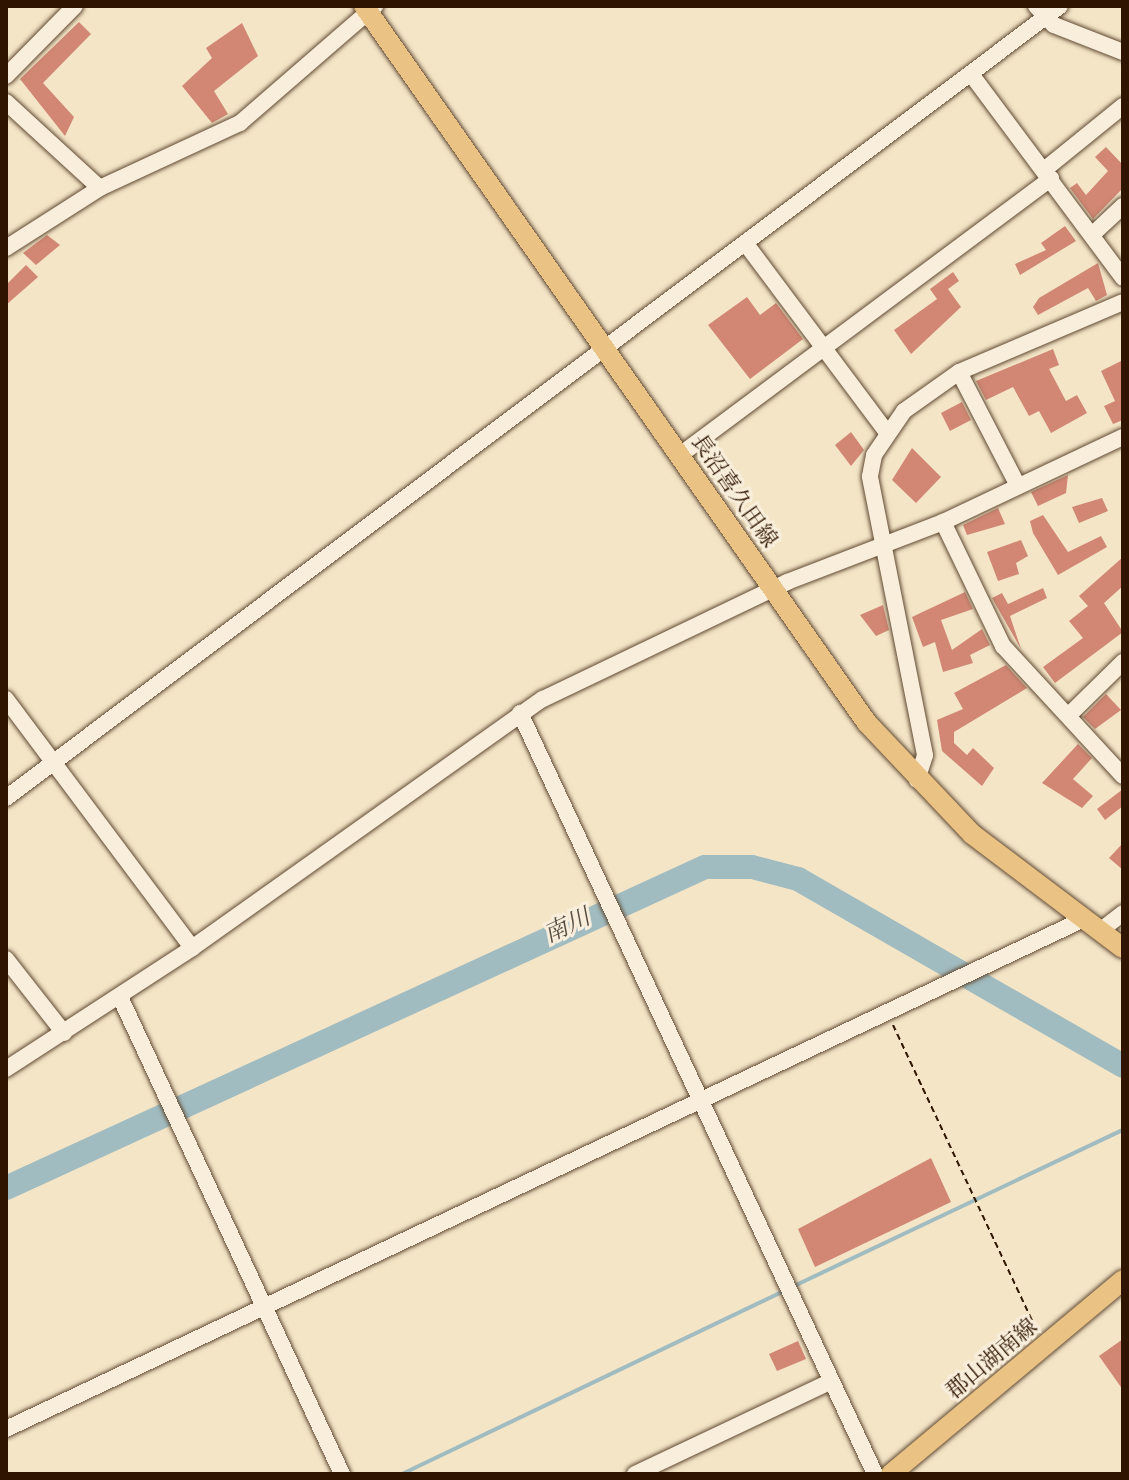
<!DOCTYPE html>
<html>
<head>
<meta charset="utf-8">
<style>
	body { margin:0 }
	#map { position:relative; width:1129px; height:1480px; overflow:hidden; background:#f4e5c7; font-family:"IM FELL French Canon","Noto Serif JP",serif }
	div>[style] { position:absolute }
	[style*='--x'] { left:calc(var(--x)*1px); top:calc(var(--y)*1px); width:calc(var(--w)*1px); rotate:calc(var(--a)*1deg) }
	.stream>* { height:4px; margin:-2px; padding:0 2px; transform-origin:2px; border-radius:2px; background:#a1bcc0 }
	.river>* { height:24px; margin:-12px; padding:0 12px; transform-origin:12px; border-radius:12px; background:#a1bcc0 }
	.building>* { inset:0; background:#d18773 }
	.path>* { height:2px; margin-top:-1px; transform-origin:0; background:repeating-linear-gradient(90deg,#2f1500 0 6px,transparent 0 10px) }
	.roads { filter:drop-shadow(0 0 2px #604932) drop-shadow(0 0 2px #604932) }
	.minor>* { height:16px; margin:-8px; padding:0 8px; transform-origin:8px; border-radius:8px; background:#f8eedb }
	.major>* { height:20px; margin:-10px; padding:0 10px; transform-origin:10px; border-radius:10px; background:#eac284 }
	span { translate:-50% -50%; white-space:nowrap; text-align:center; line-height:1.15; -webkit-text-stroke:6px #f8eedb; paint-order:stroke }
	.street-label { font-size:22px; color:#2f1500 }
	.water-label { font-size:24px; color:#574f43; font-style:italic }
	.frame { position:absolute; inset:0; border:8px solid #2f1500; pointer-events:none }
</style>
</head>
<body>
<div id="map">
	<div class="stream">
		<div style="--x:794;--y:1286;--w:364;--a:-25.4"></div>
		<div style="--x:402;--y:1474;--w:426;--a:-25.6"></div>
	</div>
	<div class="river">
		<div style="--x:6;--y:1188;--w:769;--a:-24.67"></div>
		<div style="--x:705;--y:867;--w:47;--a:0"></div>
		<div style="--x:752;--y:867;--w:48;--a:14.6"></div>
		<div style="--x:798;--y:879;--w:375;--a:29.9"></div>
	</div>
	<div class="building">
		<div style="clip-path:polygon(79px 22px,91px 34px,43px 83px,74px 117px,65px 136px,20px 79px)"></div>
		<div style="clip-path:polygon(242px 23px,258px 56px,214px 91px,228px 114px,212px 123px,182px 86px,212px 58px,206px 48px)"></div>
		<div style="clip-path:polygon(1106px 147px,1123px 165px,1123px 188px,1093px 219px,1070px 188px,1077px 183px,1086px 195px,1108px 171px,1095px 157px)"></div>
		<div style="clip-path:polygon(1065px 226px,1076px 241px,1020px 275px,1015px 264px,1046px 250px,1041px 243px)"></div>
		<div style="clip-path:polygon(47px 235px,60px 245px,36px 265px,23px 253px)"></div>
		<div style="clip-path:polygon(1098px 263px,1107px 295px,1096px 301px,1088px 288px,1038px 315px,1033px 307px,1039px 298px)"></div>
		<div style="clip-path:polygon(26px 265px,38px 277px,6px 305px,6px 285px)"></div>
		<div style="clip-path:polygon(953px 272px,959px 281px,948px 289px,961px 307px,911px 354px,894px 330px,937px 299px,930px 289px)"></div>
		<div style="clip-path:polygon(747px 297px,760px 315px,776px 303px,803px 339px,750px 379px,708px 325px)"></div>
		<div style="clip-path:polygon(1053px 349px,1059px 365px,1049px 369px,1066px 401px,1077px 395px,1087px 413px,1051px 433px,1039px 411px,1029px 416px,1013px 387px,986px 400px,976px 381px)"></div>
		<div style="clip-path:polygon(1123px 360px,1123px 420px,1113px 424px,1104px 406px,1115px 401px,1101px 371px)"></div>
		<div style="clip-path:polygon(962px 402px,971px 420px,950px 431px,941px 413px)"></div>
		<div style="clip-path:polygon(851px 432px,864px 450px,851px 466px,835px 445px)"></div>
		<div style="clip-path:polygon(912px 448px,941px 477px,916px 503px,892px 480px)"></div>
		<div style="clip-path:polygon(1068px 475px,1066px 493px,1038px 506px,1031px 492px)"></div>
		<div style="clip-path:polygon(1102px 498px,1108px 511px,1079px 523px,1072px 507px)"></div>
		<div style="clip-path:polygon(998px 508px,1005px 524px,967px 535px,963px 525px)"></div>
		<div style="clip-path:polygon(1043px 515px,1068px 552px,1101px 536px,1107px 547px,1058px 575px,1033px 533px,1030px 521px)"></div>
		<div style="clip-path:polygon(1021px 540px,1028px 556px,1016px 563px,1019px 574px,998px 581px,987px 552px)"></div>
		<div style="clip-path:polygon(1123px 557px,1123px 586px,1104px 603px,1123px 632px,1055px 683px,1043px 667px,1083px 638px,1069px 621px,1088px 606px,1079px 596px)"></div>
		<div style="clip-path:polygon(1043px 588px,1047px 598px,1010px 616px,1021px 649px,992px 598px,1002px 593px,1008px 604px)"></div>
		<div style="clip-path:polygon(965px 592px,973px 609px,941px 620px,952px 650px,982px 629px,990px 645px,970px 655px,973px 663px,943px 672px,935px 642px,923px 647px,912px 617px)"></div>
		<div style="clip-path:polygon(883px 605px,889px 630px,876px 636px,860px 615px)"></div>
		<div style="clip-path:polygon(1006px 665px,1027px 688px,954px 732px,954px 743px,967px 755px,973px 748px,994px 768px,982px 786px,942px 751px,937px 720px,963px 709px,954px 693px)"></div>
		<div style="clip-path:polygon(1106px 694px,1121px 710px,1095px 729px,1083px 717px)"></div>
		<div style="clip-path:polygon(1078px 744px,1092px 758px,1073px 779px,1093px 796px,1082px 808px,1042px 783px)"></div>
		<div style="clip-path:polygon(1123px 789px,1123px 806px,1105px 820px,1097px 809px)"></div>
		<div style="clip-path:polygon(1123px 843px,1123px 870px,1109px 858px)"></div>
		<div style="clip-path:polygon(931px 1158px,951px 1202px,815px 1267px,798px 1229px)"></div>
		<div style="clip-path:polygon(1123px 1339px,1123px 1390px,1099px 1356px)"></div>
		<div style="clip-path:polygon(798px 1341px,806px 1359px,777px 1371px,769px 1354px)"></div>
	</div>
	<div class="path">
		<div style="--x:893;--y:1025;--w:338;--a:64.8"></div>
	</div>
	<div class="roads">
		<div class="minor">
			<div style="--x:1036;--y:6;--w:26;--a:47"></div>
			<div style="--x:1054;--y:25;--w:74;--a:21.4"></div>
			<div style="--x:971;--y:74;--w:254;--a:53.3"></div>
			<div style="--x:6;--y:76;--w:98;--a:-45.4"></div>
			<div style="--x:6;--y:102;--w:127;--a:42.5"></div>
			<div style="--x:1044;--y:170;--w:102;--a:-39"></div>
			<div style="--x:1094;--y:233;--w:40;--a:-43"></div>
			<div style="--x:746;--y:244;--w:232;--a:53.2"></div>
			<div style="--x:6;--y:248;--w:112;--a:-32.6"></div>
			<div style="--x:100;--y:188;--w:154;--a:-24.9"></div>
			<div style="--x:240;--y:123;--w:179;--a:-40.9"></div>
			<div style="--x:959;--y:372;--w:128;--a:62.6"></div>
			<div style="--x:680;--y:455;--w:463;--a:-36.7"></div>
			<div style="--x:943;--y:522;--w:138;--a:64.2"></div>
			<div style="--x:1003;--y:646;--w:177;--a:47.3"></div>
			<div style="--x:6;--y:699;--w:311;--a:53.2"></div>
			<div style="--x:520;--y:713;--w:840;--a:64.99"></div>
			<div style="--x:1069;--y:715;--w:76;--a:-44.5"></div>
			<div style="--x:917;--y:780;--w:26;--a:-72"></div>
			<div style="--x:925;--y:755;--w:284;--a:-101.2"></div>
			<div style="--x:870;--y:476;--w:21;--a:-79"></div>
			<div style="--x:874;--y:455;--w:53;--a:-55.7"></div>
			<div style="--x:904;--y:411;--w:67;--a:-35.3"></div>
			<div style="--x:959;--y:372;--w:178;--a:-23.1"></div>
			<div style="--x:6;--y:798;--w:1318;--a:-36.92"></div>
			<div style="--x:1100;--y:931;--w:29;--a:-38"></div>
			<div style="--x:6;--y:959;--w:94;--a:51.9"></div>
			<div style="--x:120;--y:997;--w:526;--a:65.04"></div>
			<div style="--x:6;--y:1069;--w:222;--a:-33"></div>
			<div style="--x:192;--y:948;--w:430;--a:-35.4"></div>
			<div style="--x:543;--y:699;--w:271;--a:-25.6"></div>
			<div style="--x:787;--y:582;--w:167;--a:-21"></div>
			<div style="--x:943;--y:522;--w:199;--a:-25.3"></div>
			<div style="--x:6;--y:1429;--w:1193;--a:-25.32"></div>
			<div style="--x:635;--y:1474;--w:216;--a:-25.3"></div>
		</div>
		<div class="major">
			<div style="--x:364;--y:6;--w:876;--a:54.95"></div>
			<div style="--x:867;--y:723;--w:153;--a:46.6"></div>
			<div style="--x:972;--y:834;--w:189;--a:37.1"></div>
			<div style="--x:891;--y:1474;--w:302;--a:-39.9"></div>
		</div>
	</div>
	<div class="street-label">
		<span style="left:734px;top:491px;rotate:55deg">長沼喜久田線</span>
		<span style="left:992px;top:1359px;rotate:-40deg">郡山湖南線</span>
	</div>
	<div class="water-label">
		<span style="left:567px;top:926px;rotate:-25deg">南川</span>
	</div>
	<div class="frame"></div>
</div>
</body>
</html>
